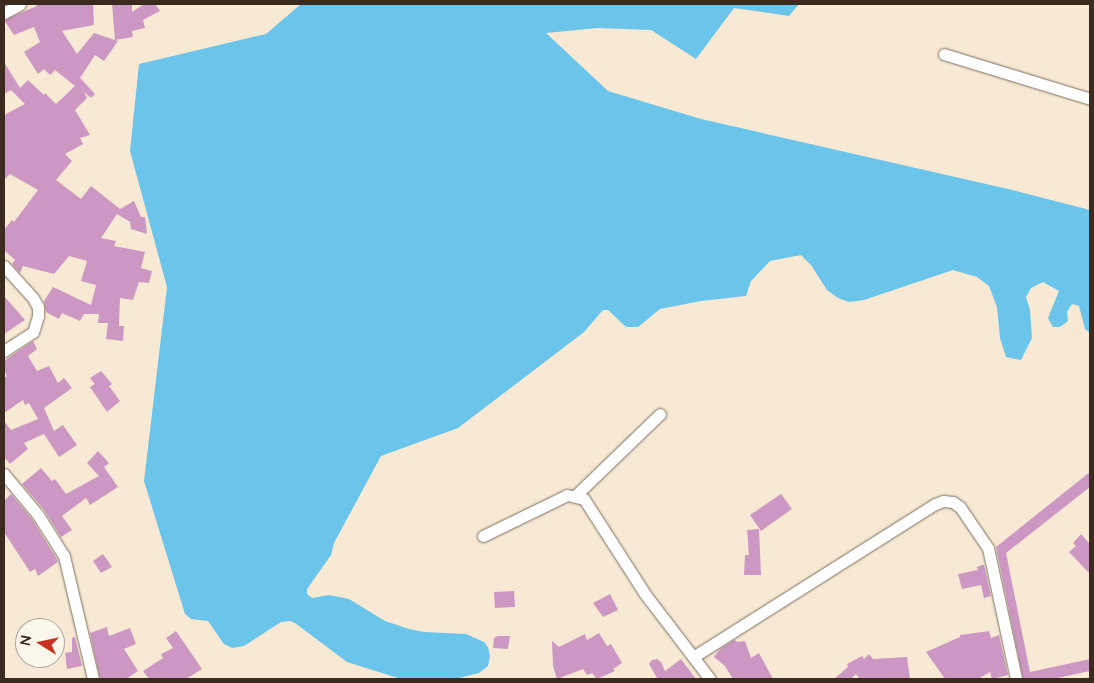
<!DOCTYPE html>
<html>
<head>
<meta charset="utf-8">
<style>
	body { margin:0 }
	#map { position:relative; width:1094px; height:683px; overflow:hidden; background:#f7e9d4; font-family:"Architects Daughter",sans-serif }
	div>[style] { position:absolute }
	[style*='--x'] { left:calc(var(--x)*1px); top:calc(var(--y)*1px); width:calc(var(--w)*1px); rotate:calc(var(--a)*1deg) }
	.water>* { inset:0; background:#6bc4e9 }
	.building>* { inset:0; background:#cc98c3 }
	.roads { filter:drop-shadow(0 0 1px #7d6d5e) drop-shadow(0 0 1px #7d6d5e) }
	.street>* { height:11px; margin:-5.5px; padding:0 5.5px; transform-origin:5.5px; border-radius:5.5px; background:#fff }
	span { translate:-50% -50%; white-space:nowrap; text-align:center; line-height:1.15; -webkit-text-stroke:4.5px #fbf7ec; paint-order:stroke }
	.frame { position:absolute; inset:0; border:5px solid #3b2a1e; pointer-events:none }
	.north { position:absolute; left:15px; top:618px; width:50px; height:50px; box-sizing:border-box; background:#fbf7ec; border:1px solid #aea59a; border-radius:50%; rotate:280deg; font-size:14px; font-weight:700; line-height:20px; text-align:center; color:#3b2a1e }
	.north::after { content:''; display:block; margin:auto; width:18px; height:22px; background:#c8321e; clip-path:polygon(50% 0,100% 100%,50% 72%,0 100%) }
</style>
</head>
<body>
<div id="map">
	<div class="water">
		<div style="clip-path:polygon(301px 4px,799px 4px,789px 16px,734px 8px,696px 59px,651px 30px,597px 28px,546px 33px,608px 91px,701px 119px,1008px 189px,1090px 210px,1090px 333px,1085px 329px,1079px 306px,1072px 304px,1067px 312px,1068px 321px,1060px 327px,1053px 327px,1048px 318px,1059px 291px,1043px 282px,1031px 288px,1026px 297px,1030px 310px,1032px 338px,1021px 360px,1006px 357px,1000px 338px,997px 307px,989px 286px,977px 277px,953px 270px,864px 300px,849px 302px,838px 298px,827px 290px,811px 265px,801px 255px,770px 261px,751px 281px,746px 296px,701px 301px,660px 309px,638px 327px,626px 327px,608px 310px,603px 310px,584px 332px,458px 428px,381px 456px,334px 543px,331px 555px,307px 589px,307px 594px,312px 598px,329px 595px,349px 599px,385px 621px,409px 629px,424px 632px,466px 634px,484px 642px,488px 647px,490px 656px,488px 666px,479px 673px,455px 679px,401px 679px,347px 662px,295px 623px,290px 621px,281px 622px,244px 646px,232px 648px,224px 644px,208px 621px,191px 619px,185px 614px,144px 481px,167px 287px,130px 151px,139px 64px,266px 34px)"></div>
	</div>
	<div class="building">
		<div style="clip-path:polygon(36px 4px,93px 4px,94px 25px,62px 31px,77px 54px,94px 33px,118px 41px,104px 61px,95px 55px,80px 78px,95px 94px,91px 98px,84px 92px,87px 98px,75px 110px,90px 135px,80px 138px,83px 144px,65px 154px,72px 161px,56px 180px,81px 199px,91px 186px,120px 209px,134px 201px,141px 217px,145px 217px,147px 234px,131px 229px,130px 222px,117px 214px,101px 238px,116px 241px,114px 246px,145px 252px,141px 268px,152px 271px,149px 283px,139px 282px,133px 300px,120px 298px,119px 326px,124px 326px,123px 341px,106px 339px,108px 323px,98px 323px,99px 314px,84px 314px,80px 321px,62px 313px,59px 319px,46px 312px,44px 301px,53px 287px,91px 305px,96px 285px,81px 281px,87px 261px,69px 256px,54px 274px,23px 266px,20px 273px,12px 264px,15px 260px,4px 250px,4px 230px,12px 220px,14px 222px,38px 190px,10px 174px,4px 180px,4px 115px,25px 104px,11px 90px,4px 94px,4px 62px,20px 88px,28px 80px,44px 95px,45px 93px,56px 104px,75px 86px,55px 70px,50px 75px,44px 69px,38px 74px,24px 52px,40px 42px,34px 27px,14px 35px,4px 20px,37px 6px)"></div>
		<div style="clip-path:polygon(112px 4px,132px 4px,132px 12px,144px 4px,155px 4px,160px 11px,143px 20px,145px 28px,132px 31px,133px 37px,115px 40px)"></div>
		<div style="clip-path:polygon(4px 296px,25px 320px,4px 334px)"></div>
		<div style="clip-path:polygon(33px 341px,37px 349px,28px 356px,37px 371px,49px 366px,58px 383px,64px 378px,72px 388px,44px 408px,54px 431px,63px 425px,77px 445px,59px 457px,44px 434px,24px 443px,28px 449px,10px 464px,4px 457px,4px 421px,11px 430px,38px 419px,29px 403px,25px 405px,23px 400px,4px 413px,4px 378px,7px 376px,4px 370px,4px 361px)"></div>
		<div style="clip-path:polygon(101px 371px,112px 384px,109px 386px,120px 401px,107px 412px,90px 387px,95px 384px,90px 378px)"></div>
		<div style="clip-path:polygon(98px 451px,109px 463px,104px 467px,118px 487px,90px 505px,86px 498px,62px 516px,72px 530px,61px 537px,44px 510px,22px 484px,41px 468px,52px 481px,55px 479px,66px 494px,99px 476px,87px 463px)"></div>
		<div style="clip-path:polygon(1090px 472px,1090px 487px,1006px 553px,1030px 672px,1090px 659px,1090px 671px,1053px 679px,1023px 679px,996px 547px)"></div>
		<div style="clip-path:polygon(11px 494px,32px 519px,57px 559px,58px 562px,38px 576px,35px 569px,30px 572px,4px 532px,4px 501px)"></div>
		<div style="clip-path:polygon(781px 494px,792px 509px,761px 531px,750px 515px)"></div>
		<div style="clip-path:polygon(759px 529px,761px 575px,744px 575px,745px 555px,749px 555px,747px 530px)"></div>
		<div style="clip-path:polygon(1081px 534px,1090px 544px,1090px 574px,1069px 552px,1076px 546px,1073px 543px)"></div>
		<div style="clip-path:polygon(103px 554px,112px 567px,101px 573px,93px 561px)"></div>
		<div style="clip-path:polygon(982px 565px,984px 565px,991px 596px,984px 598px,981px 585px,962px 589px,958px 574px,978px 570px,977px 567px)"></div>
		<div style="clip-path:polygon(514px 591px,515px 607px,495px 608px,494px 592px)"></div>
		<div style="clip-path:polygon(610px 594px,618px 610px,603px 617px,593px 603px)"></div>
		<div style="clip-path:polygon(107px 627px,109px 636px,130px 628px,136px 644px,124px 649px,138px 671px,126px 679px,100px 679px,90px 633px)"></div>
		<div style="clip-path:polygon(176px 631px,202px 669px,186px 679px,149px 679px,143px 671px,163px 658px,161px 654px,173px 648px,166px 638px)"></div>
		<div style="clip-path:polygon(989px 631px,991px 638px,999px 635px,1008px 675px,992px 679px,990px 672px,978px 679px,945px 679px,926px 652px,960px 637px,960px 635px)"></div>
		<div style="clip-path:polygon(599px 633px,607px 646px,611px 644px,622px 663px,613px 669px,615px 671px,597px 679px,592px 673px,587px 675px,583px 669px,557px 679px,553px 666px,552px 641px,559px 647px,585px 634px,587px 640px)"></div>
		<div style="clip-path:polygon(498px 636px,510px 636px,508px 649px,493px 648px,494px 638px)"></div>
		<div style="clip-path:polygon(75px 637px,82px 666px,67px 669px,65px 653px,72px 652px,72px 638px)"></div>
		<div style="clip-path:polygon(734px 640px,738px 642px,745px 641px,751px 658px,759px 653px,773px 679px,733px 679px,725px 666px,714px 657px,720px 649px)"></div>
		<div style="clip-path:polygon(869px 654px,873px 659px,907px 657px,910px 679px,860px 679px,856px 674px,851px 679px,834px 679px,848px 667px,847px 664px,862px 656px,864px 659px)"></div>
		<div style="clip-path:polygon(657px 659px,661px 662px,665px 671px,681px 659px,696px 679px,655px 679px,657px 678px,649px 664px,652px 660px)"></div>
	</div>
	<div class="roads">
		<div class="street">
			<div style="--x:4;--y:13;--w:18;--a:-29"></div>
			<div style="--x:944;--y:54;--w:153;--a:17.1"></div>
			<div style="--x:4;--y:266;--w:43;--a:47.8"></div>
			<div style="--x:33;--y:298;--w:10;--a:61"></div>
			<div style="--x:38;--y:307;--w:9;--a:90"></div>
			<div style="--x:38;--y:316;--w:17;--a:107"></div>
			<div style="--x:33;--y:332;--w:35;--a:147"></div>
			<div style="--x:4;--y:474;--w:53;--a:50.3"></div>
			<div style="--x:38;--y:515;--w:49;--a:57.6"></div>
			<div style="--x:64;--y:556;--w:126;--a:76.7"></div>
			<div style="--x:575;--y:496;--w:118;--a:-44"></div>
			<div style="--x:483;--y:536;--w:93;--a:-26"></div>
			<div style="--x:567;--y:495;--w:17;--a:13"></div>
			<div style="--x:584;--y:499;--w:113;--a:57.3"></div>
			<div style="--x:645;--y:594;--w:107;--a:52.6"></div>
			<div style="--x:693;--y:657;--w:286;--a:-32.3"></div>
			<div style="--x:935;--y:504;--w:9;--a:-21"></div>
			<div style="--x:943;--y:501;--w:10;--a:6"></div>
			<div style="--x:953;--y:502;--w:9;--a:36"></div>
			<div style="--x:960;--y:507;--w:50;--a:55.7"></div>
			<div style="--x:988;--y:548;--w:134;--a:77.9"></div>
		</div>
	</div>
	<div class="frame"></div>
	<div class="north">N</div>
</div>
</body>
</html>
